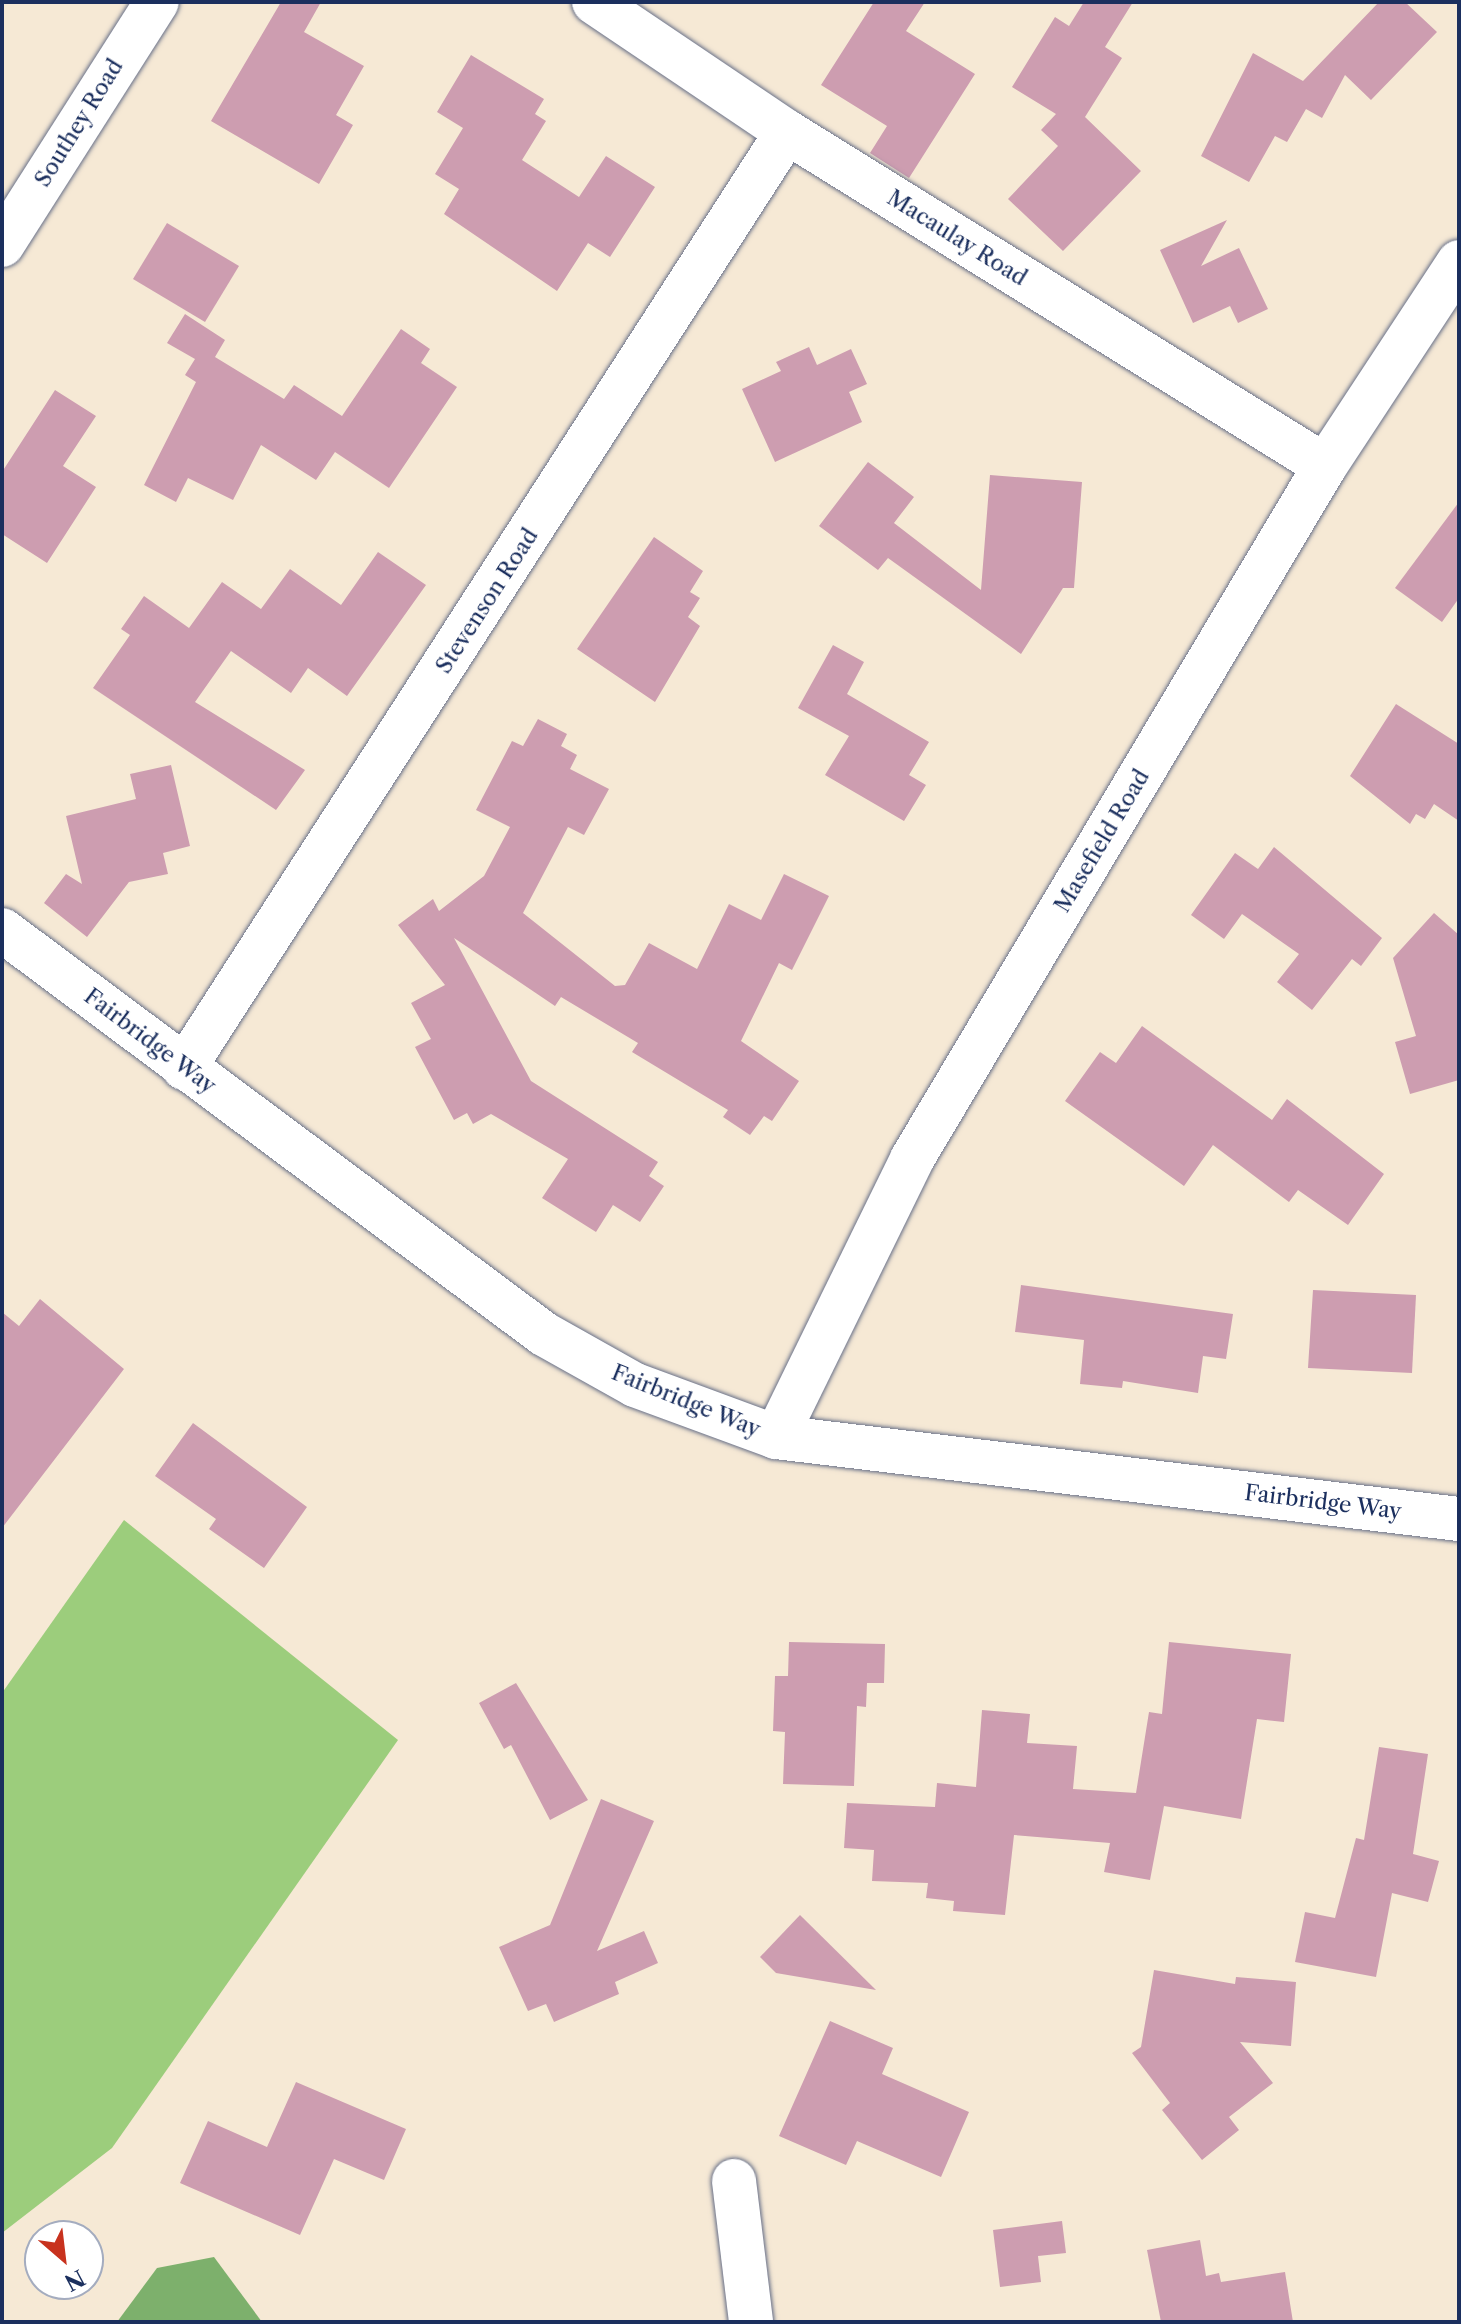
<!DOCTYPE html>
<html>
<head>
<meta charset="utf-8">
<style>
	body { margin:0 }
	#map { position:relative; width:1461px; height:2324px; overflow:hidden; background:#f6e9d5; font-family:"Libre Caslon Text",serif }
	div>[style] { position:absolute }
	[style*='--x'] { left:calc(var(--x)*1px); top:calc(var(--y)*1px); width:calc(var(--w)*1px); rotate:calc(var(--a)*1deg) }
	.green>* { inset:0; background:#9ccd7c }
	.forest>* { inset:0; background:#7db06c }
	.building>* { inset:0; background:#cd9db0 }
	.roads { filter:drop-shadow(0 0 2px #687088) drop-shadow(0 0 2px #687088) }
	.minor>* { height:44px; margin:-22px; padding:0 22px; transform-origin:22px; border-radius:22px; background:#fff }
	span { translate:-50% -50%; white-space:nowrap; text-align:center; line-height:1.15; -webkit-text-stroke:7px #fff; paint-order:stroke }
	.street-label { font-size:22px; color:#1b2f5e }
	.frame { position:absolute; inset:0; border:4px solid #1b2f5e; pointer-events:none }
	.north { position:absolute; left:24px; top:2220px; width:80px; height:80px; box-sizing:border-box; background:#fff; border:2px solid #a4acbf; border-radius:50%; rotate:152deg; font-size:22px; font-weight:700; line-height:32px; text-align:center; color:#1b2f5e }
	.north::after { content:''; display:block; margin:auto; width:28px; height:36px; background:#c8321e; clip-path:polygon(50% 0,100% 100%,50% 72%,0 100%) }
</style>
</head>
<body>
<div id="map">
	<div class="green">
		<div style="clip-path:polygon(124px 1520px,398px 1740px,112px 2148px,2px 2233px,2px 1693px)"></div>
	</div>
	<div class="forest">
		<div style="clip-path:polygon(214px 2257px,262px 2322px,117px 2322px,157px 2268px)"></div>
	</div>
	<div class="building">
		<div style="clip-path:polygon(281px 2px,321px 2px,304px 32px,364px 66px,336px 115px,353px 125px,319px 184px,211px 121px)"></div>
		<div style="clip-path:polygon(874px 2px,925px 2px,906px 31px,975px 74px,909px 178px,870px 153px,887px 126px,821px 85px)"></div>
		<div style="clip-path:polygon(1084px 2px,1133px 2px,1105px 47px,1122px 58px,1085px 117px,1141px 171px,1063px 251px,1008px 199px,1058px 146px,1041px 130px,1056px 114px,1012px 87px,1055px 17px,1069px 26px)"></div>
		<div style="clip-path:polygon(1379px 2px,1405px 2px,1437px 32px,1371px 100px,1345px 75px,1322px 118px,1306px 109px,1287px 142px,1275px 136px,1249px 182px,1201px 156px,1253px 53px,1303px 81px)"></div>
		<div style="clip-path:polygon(471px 55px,544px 99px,535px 114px,546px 121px,522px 160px,579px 197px,606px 156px,655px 187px,610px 257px,588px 243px,557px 291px,444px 214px,459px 189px,435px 174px,463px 128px,437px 112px)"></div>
		<div style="clip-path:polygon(1227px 220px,1201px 266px,1239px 248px,1268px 309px,1238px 323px,1230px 306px,1193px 323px,1160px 250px)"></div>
		<div style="clip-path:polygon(167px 223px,239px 266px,205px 322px,133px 279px)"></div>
		<div style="clip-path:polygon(185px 314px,225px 340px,215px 357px,284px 399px,294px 385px,342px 416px,401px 329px,430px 349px,421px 363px,457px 387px,389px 488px,335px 452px,316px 480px,261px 445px,233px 500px,188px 478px,176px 502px,144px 485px,196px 382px,185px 375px,195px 359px,167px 343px)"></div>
		<div style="clip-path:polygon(809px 347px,817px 365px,851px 349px,867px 384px,849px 392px,862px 422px,775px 462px,742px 389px,781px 371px,776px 362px)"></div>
		<div style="clip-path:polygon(55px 390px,96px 416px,63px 466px,96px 487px,47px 563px,2px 534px,2px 472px)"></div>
		<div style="clip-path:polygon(868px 462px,914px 497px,894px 523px,981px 590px,990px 475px,1082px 482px,1074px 588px,1063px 588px,1021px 654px,888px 558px,878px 570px,819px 526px)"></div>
		<div style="clip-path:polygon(1459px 502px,1459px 598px,1442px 622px,1395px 588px)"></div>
		<div style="clip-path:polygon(654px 537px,703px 571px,690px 592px,700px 598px,688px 617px,700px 626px,655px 702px,577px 649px)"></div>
		<div style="clip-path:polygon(378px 552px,426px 585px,347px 696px,308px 668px,291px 693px,231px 651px,195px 702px,305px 770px,276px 810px,93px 688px,130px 635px,121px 629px,144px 596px,189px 628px,222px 582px,261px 609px,290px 569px,341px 605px)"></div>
		<div style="clip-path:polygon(833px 645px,864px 662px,847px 694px,929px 742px,909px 775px,926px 785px,904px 821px,825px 775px,849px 736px,798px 708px)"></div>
		<div style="clip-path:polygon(1396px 704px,1459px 744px,1459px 821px,1434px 804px,1425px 819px,1416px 814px,1410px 824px,1350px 776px)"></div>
		<div style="clip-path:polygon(538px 719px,567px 734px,561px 746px,577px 755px,570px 769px,609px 789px,584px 835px,568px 827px,523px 913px,615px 986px,625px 985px,649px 943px,697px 969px,729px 904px,761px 920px,784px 874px,829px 896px,792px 970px,779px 963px,741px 1041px,799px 1081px,772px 1121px,764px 1116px,750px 1135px,723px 1117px,728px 1110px,632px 1052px,638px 1043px,561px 997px,555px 1006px,454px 938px,531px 1081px,658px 1162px,649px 1176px,664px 1186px,640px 1222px,613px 1205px,596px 1232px,542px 1198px,568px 1159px,491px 1114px,473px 1124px,467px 1113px,454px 1120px,415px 1047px,431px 1039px,411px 1003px,445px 985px,398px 925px,433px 899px,439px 911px,484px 876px,510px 827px,476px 810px,512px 741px,523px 746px)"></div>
		<div style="clip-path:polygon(171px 765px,190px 846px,163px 853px,168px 874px,129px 882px,87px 937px,44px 903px,66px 874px,82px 884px,66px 816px,136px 799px,130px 774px)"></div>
		<div style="clip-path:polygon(1274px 847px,1382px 938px,1361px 966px,1352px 959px,1312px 1010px,1277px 982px,1299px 954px,1242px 914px,1224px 939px,1191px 915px,1235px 853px,1258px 869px)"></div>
		<div style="clip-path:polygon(1434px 913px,1459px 935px,1459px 1080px,1410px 1094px,1395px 1042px,1416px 1036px,1393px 958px)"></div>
		<div style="clip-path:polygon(1142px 1026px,1272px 1120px,1287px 1099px,1384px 1174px,1348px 1225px,1298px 1190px,1289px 1202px,1213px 1145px,1184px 1186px,1065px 1101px,1100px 1052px,1116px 1063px)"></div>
		<div style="clip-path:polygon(1021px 1285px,1233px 1314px,1226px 1359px,1203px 1356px,1198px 1393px,1123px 1381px,1122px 1388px,1080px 1384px,1084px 1340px,1015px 1332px)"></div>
		<div style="clip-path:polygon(1313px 1290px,1416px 1295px,1412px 1373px,1308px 1368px)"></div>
		<div style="clip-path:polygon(40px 1299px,124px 1369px,2px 1528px,2px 1312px,19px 1326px)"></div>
		<div style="clip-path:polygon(193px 1423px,307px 1507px,264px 1568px,209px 1529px,216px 1519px,155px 1476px)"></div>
		<div style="clip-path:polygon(789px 1642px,885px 1644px,884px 1683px,867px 1683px,866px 1707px,857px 1706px,854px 1786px,783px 1784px,785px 1732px,773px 1731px,775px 1676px,788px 1676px)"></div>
		<div style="clip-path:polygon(1169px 1642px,1291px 1654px,1284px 1722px,1257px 1719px,1241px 1819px,1164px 1806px,1150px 1880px,1104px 1872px,1110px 1843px,1014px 1835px,1005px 1915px,953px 1911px,954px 1901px,926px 1898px,928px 1883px,872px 1881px,874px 1850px,844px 1848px,847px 1803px,935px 1807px,937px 1783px,976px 1787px,982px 1710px,1030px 1714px,1027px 1743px,1077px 1746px,1073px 1789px,1136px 1793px,1149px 1712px,1162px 1714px)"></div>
		<div style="clip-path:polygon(516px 1683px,588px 1800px,550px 1820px,511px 1745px,504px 1749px,479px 1703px)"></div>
		<div style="clip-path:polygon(1379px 1747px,1428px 1754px,1413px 1854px,1439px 1861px,1428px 1902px,1392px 1893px,1376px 1977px,1295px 1962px,1305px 1912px,1335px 1918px,1356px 1838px,1364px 1840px)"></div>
		<div style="clip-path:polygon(601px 1799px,654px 1821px,597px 1951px,644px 1931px,658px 1963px,615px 1982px,619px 1994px,554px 2022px,546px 2004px,528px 2011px,499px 1947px,550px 1925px)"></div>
		<div style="clip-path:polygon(800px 1915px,876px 1990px,776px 1973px,760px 1957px)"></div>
		<div style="clip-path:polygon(1154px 1970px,1235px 1984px,1236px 1977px,1296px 1982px,1291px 2046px,1240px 2042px,1273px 2083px,1229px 2117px,1239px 2130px,1202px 2160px,1162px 2110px,1170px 2103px,1132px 2053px,1141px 2047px)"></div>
		<div style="clip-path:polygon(830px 2021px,893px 2048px,882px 2074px,969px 2112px,941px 2177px,857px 2141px,846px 2165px,779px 2136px)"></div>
		<div style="clip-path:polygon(296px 2082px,406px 2129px,384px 2180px,334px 2159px,300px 2235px,180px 2183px,208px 2121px,267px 2147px)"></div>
		<div style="clip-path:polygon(1062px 2221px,1066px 2253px,1038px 2256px,1041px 2282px,1000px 2287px,993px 2230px)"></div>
		<div style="clip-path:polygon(1200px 2240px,1206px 2276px,1219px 2273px,1221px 2282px,1285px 2272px,1293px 2322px,1161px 2322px,1147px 2250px)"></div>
	</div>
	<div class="roads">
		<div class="minor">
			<div style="--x:594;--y:2;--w:233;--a:34"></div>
			<div style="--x:787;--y:132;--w:633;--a:31.83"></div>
			<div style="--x:2;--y:245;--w:288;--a:-57.5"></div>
			<div style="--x:2;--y:930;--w:676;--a:36.7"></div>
			<div style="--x:544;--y:1334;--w:104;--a:29.3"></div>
			<div style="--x:635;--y:1385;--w:150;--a:20.2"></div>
			<div style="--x:776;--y:1437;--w:688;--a:6.85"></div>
			<div style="--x:184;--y:1068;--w:1113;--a:-57.21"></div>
			<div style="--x:776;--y:1437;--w:309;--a:-63.9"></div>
			<div style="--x:912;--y:1159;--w:807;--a:-59.21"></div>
			<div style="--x:1325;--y:466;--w:244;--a:-56.7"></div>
			<div style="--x:734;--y:2181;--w:142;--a:83.1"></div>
		</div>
	</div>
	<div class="street-label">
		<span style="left:79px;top:123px;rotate:-58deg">Southey Road</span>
		<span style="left:957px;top:238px;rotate:32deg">Macaulay Road</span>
		<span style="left:487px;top:601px;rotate:-57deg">Stevenson Road</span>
		<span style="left:1102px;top:841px;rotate:-59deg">Masefield Road</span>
		<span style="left:150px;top:1041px;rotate:37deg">Fairbridge Way</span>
		<span style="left:686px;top:1401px;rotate:22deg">Fairbridge Way</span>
		<span style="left:1323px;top:1502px;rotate:7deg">Fairbridge Way</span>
	</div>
	<div class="frame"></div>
	<div class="north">N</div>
</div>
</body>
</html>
